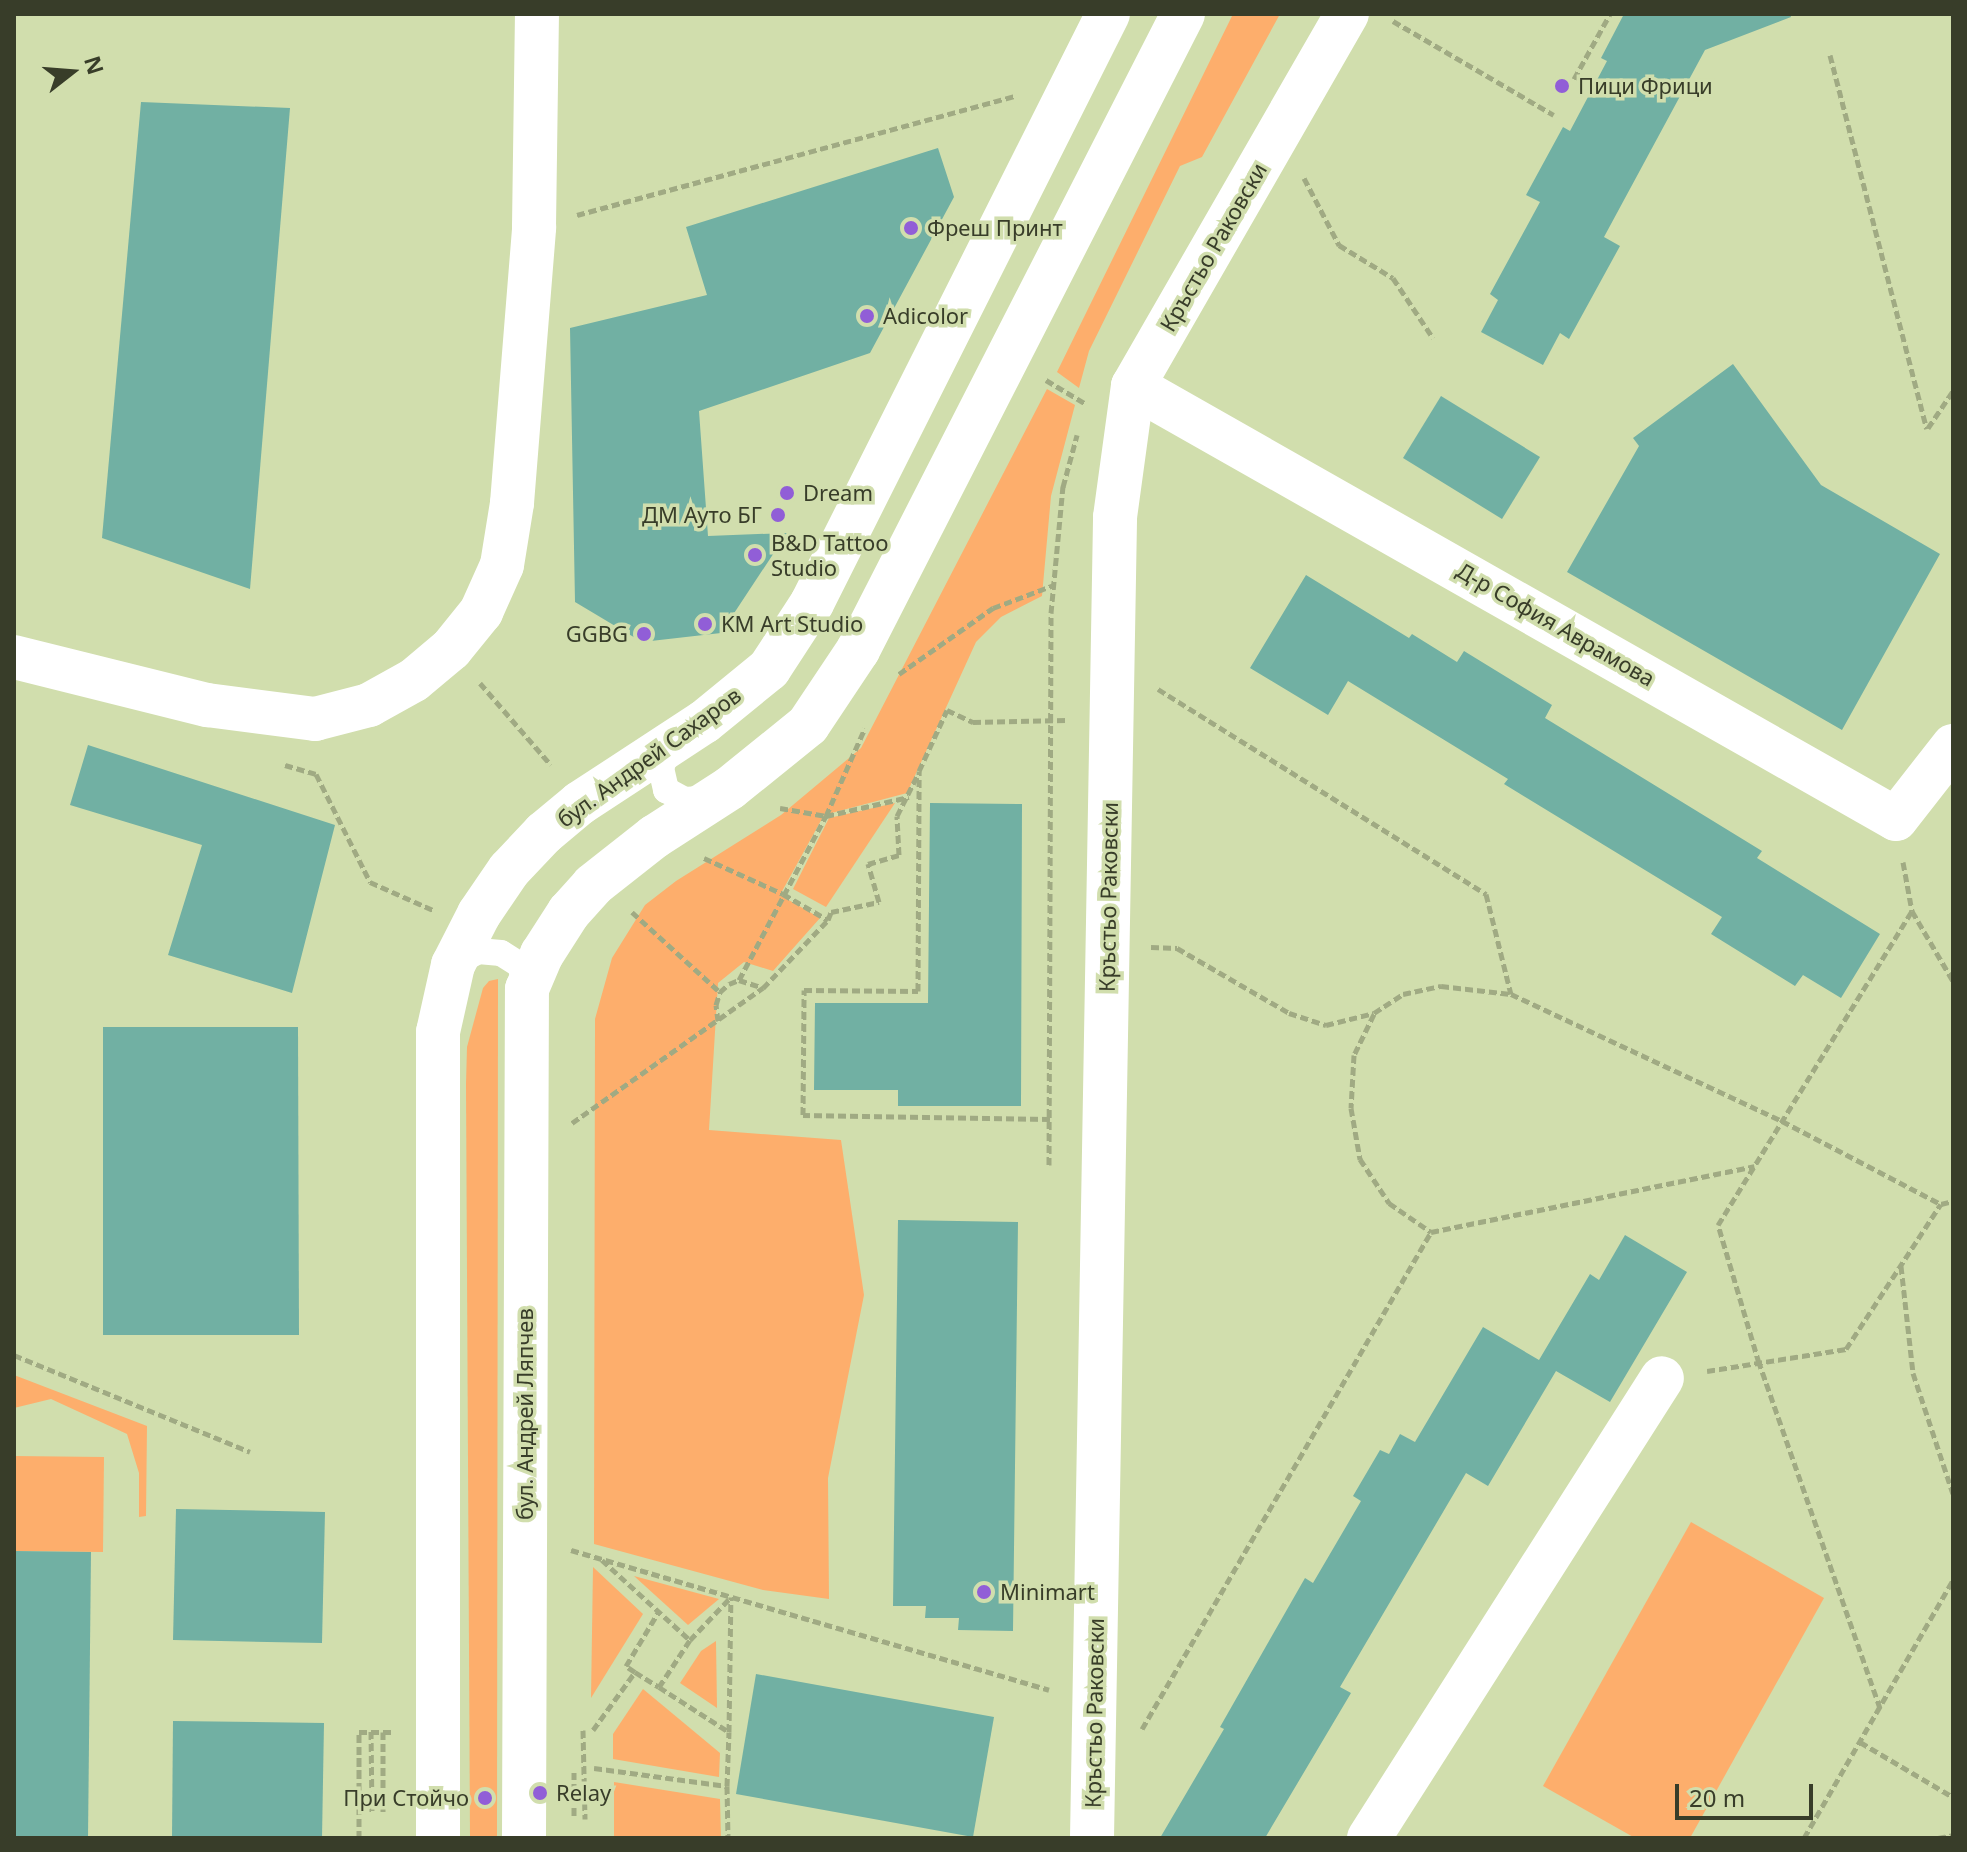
<!DOCTYPE html>
<html>
<head>
<meta charset="utf-8">
<style>
	body { margin:0 }
	#map { position:relative; width:1967px; height:1852px; overflow:hidden; background:#d1dead; font-family:"Noto Sans",sans-serif }
	div>[style] { position:absolute }
	[style*='--x'] { left:calc(var(--x)*1px); top:calc(var(--y)*1px); width:calc(var(--w)*1px); rotate:calc(var(--a)*1deg) }
	.green>* { inset:0; background:#fdae6c }
	.building>* { inset:0; background:#71b0a3 }
	.path>* { height:5px; margin-top:-2.5px; transform-origin:0; background:repeating-linear-gradient(90deg,#a0aa83 0 8px,transparent 0 12px) }
	.lane>* { height:26px; margin:-13px; padding:0 13px; transform-origin:13px; border-radius:13px; background:#fff }
	.street>* { height:44px; margin:-22px; padding:0 22px; transform-origin:22px; border-radius:22px; background:#fff }
	.secondary>* { height:44px; margin:-22px; padding:0 22px; transform-origin:22px; border-radius:22px; background:#fff }
	.dots>* { width:22px; height:22px; translate:-50% -50%; box-sizing:border-box; border:4px solid #d1dead; border-radius:50% }
	span { translate:-50% -50%; white-space:nowrap; text-align:center; line-height:1.15; -webkit-text-stroke:7px #d1dead; paint-order:stroke }
	.poi-label { font-size:22px; color:#383d29 }
	.left { translate:0 -50%; text-align:left }
	.right { translate:-100% -50%; text-align:right }
	.street-label { font-size:22px; color:#383d29 }
	.frame { position:absolute; inset:0; border:16px solid #383d29; pointer-events:none }
	.north { position:absolute; left:32px; top:32px; width:80px; height:80px; -webkit-text-stroke:6px #d1dead; paint-order:stroke; rotate:73deg; font-size:22px; font-weight:700; line-height:32px; text-align:center; color:#383d29 }
	.north::after { content:''; display:block; margin:auto; width:28px; height:36px; background:#383d29; clip-path:polygon(50% 0,100% 100%,50% 72%,0 100%) }
	.scale { position:absolute; left:1675px; top:1784px; width:138px; height:36px; box-sizing:border-box; border:4px solid #383d29; border-top:0; padding-left:10px; font-size:24px; line-height:28px; white-space:nowrap; color:#383d29; -webkit-text-stroke:6px #d1dead; paint-order:stroke }
</style>
</head>
<body>
<div id="map">
	<div class="green">
		<div style="clip-path:polygon(1233px 14px,1280px 14px,1202px 157px,1180px 166px,1089px 351px,1079px 388px,1057px 372px)"></div>
		<div style="clip-path:polygon(1047px 389px,1075px 405px,1051px 496px,1042px 596px,1001px 617px,976px 642px,907px 793px,824px 815px,780px 895px,820px 918px,773px 971px,744px 962px,718px 983px,709px 1130px,841px 1140px,864px 1295px,828px 1478px,829px 1599px,763px 1590px,594px 1544px,595px 1019px,612px 958px,645px 905px,676px 881px,781px 815px,861px 748px)"></div>
		<div style="clip-path:polygon(895px 803px,826px 907px,793px 889px,829px 818px)"></div>
		<div style="clip-path:polygon(498px 979px,497px 1838px,470px 1838px,466px 1084px,467px 1047px,483px 988px,489px 981px)"></div>
		<div style="clip-path:polygon(14px 1375px,147px 1426px,146px 1516px,139px 1517px,139px 1473px,127px 1434px,51px 1399px,14px 1408px)"></div>
		<div style="clip-path:polygon(14px 1456px,104px 1457px,103px 1552px,14px 1551px)"></div>
		<div style="clip-path:polygon(1691px 1522px,1824px 1598px,1690px 1838px,1635px 1838px,1543px 1786px)"></div>
		<div style="clip-path:polygon(593px 1567px,643px 1614px,591px 1698px)"></div>
		<div style="clip-path:polygon(634px 1576px,719px 1599px,688px 1625px)"></div>
		<div style="clip-path:polygon(716px 1641px,717px 1708px,680px 1683px,701px 1651px)"></div>
		<div style="clip-path:polygon(643px 1689px,720px 1753px,719px 1777px,613px 1759px,613px 1734px)"></div>
		<div style="clip-path:polygon(614px 1782px,720px 1799px,721px 1838px,614px 1838px)"></div>
	</div>
	<div class="building">
		<div style="clip-path:polygon(1624px 14px,1790px 14px,1791px 17px,1705px 50px,1604px 237px,1620px 246px,1569px 339px,1560px 333px,1543px 365px,1481px 332px,1498px 300px,1490px 294px,1540px 202px,1526px 195px,1563px 127px,1570px 131px,1607px 61px,1601px 58px)"></div>
		<div style="clip-path:polygon(141px 102px,290px 108px,250px 589px,102px 538px)"></div>
		<div style="clip-path:polygon(938px 148px,954px 197px,870px 353px,699px 411px,708px 536px,787px 533px,721px 633px,642px 642px,575px 602px,570px 328px,707px 295px,686px 227px)"></div>
		<div style="clip-path:polygon(1733px 364px,1821px 485px,1940px 554px,1842px 730px,1567px 572px,1639px 446px,1633px 438px)"></div>
		<div style="clip-path:polygon(1441px 396px,1540px 457px,1502px 519px,1403px 458px)"></div>
		<div style="clip-path:polygon(1306px 575px,1409px 638px,1412px 634px,1457px 662px,1464px 651px,1552px 705px,1545px 718px,1762px 851px,1757px 858px,1880px 934px,1841px 998px,1803px 975px,1795px 986px,1711px 934px,1722px 917px,1504px 784px,1508px 779px,1348px 681px,1328px 715px,1250px 668px)"></div>
		<div style="clip-path:polygon(88px 745px,335px 825px,292px 993px,168px 955px,202px 845px,70px 805px)"></div>
		<div style="clip-path:polygon(930px 803px,1022px 804px,1021px 1106px,898px 1106px,898px 1090px,814px 1090px,815px 1003px,928px 1003px)"></div>
		<div style="clip-path:polygon(103px 1027px,298px 1027px,299px 1335px,103px 1335px)"></div>
		<div style="clip-path:polygon(898px 1220px,1018px 1222px,1013px 1631px,958px 1630px,959px 1618px,925px 1618px,926px 1606px,893px 1606px)"></div>
		<div style="clip-path:polygon(1625px 1235px,1687px 1272px,1610px 1402px,1556px 1371px,1488px 1486px,1466px 1473px,1340px 1687px,1351px 1693px,1265px 1838px,1160px 1838px,1224px 1729px,1220px 1727px,1305px 1578px,1313px 1583px,1361px 1501px,1353px 1496px,1380px 1450px,1389px 1454px,1400px 1434px,1415px 1442px,1483px 1327px,1539px 1360px,1590px 1274px,1599px 1280px)"></div>
		<div style="clip-path:polygon(176px 1509px,325px 1512px,322px 1643px,173px 1640px)"></div>
		<div style="clip-path:polygon(14px 1551px,91px 1552px,88px 1838px,14px 1838px)"></div>
		<div style="clip-path:polygon(756px 1674px,994px 1717px,973px 1837px,736px 1794px)"></div>
		<div style="clip-path:polygon(173px 1721px,324px 1723px,322px 1838px,172px 1838px)"></div>
	</div>
	<div class="path">
		<div style="--x:1393;--y:21;--w:186;--a:30.3"></div>
		<div style="--x:1830;--y:55;--w:386;--a:75.5"></div>
		<div style="--x:1574;--y:79;--w:74;--a:-61"></div>
		<div style="--x:1304;--y:178;--w:76;--a:62.4"></div>
		<div style="--x:1339;--y:245;--w:63;--a:31.4"></div>
		<div style="--x:1393;--y:278;--w:72;--a:56.3"></div>
		<div style="--x:577;--y:215;--w:455;--a:-15.2"></div>
		<div style="--x:1046;--y:380;--w:47;--a:31"></div>
		<div style="--x:1928;--y:428;--w:45;--a:-56"></div>
		<div style="--x:899;--y:674;--w:115;--a:-35.1"></div>
		<div style="--x:993;--y:608;--w:65;--a:-20.7"></div>
		<div style="--x:480;--y:683;--w:108;--a:49.1"></div>
		<div style="--x:1158;--y:689;--w:387;--a:32"></div>
		<div style="--x:1486;--y:894;--w:103;--a:76"></div>
		<div style="--x:285;--y:765;--w:32;--a:16"></div>
		<div style="--x:316;--y:774;--w:121;--a:63.4"></div>
		<div style="--x:370;--y:882;--w:69;--a:24"></div>
		<div style="--x:780;--y:808;--w:47;--a:9.9"></div>
		<div style="--x:826;--y:816;--w:85;--a:-12.9"></div>
		<div style="--x:704;--y:858;--w:87;--a:24.5"></div>
		<div style="--x:783;--y:894;--w:52;--a:30"></div>
		<div style="--x:1903;--y:862;--w:50;--a:79.6"></div>
		<div style="--x:1912;--y:911;--w:81;--a:59.6"></div>
		<div style="--x:632;--y:912;--w:119;--a:42.3"></div>
		<div style="--x:1151;--y:947;--w:26;--a:2"></div>
		<div style="--x:1177;--y:948;--w:129;--a:30.1"></div>
		<div style="--x:1289;--y:1013;--w:39;--a:18"></div>
		<div style="--x:1326;--y:1025;--w:49;--a:-14"></div>
		<div style="--x:1374;--y:1013;--w:35;--a:-33"></div>
		<div style="--x:1403;--y:994;--w:39;--a:-12"></div>
		<div style="--x:1441;--y:986;--w:70;--a:6.5"></div>
		<div style="--x:1511;--y:994;--w:299;--a:25.1"></div>
		<div style="--x:1782;--y:1121;--w:179;--a:27.6"></div>
		<div style="--x:1941;--y:1204;--w:12;--a:-14"></div>
		<div style="--x:739;--y:980;--w:186;--a:-62.1"></div>
		<div style="--x:826;--y:816;--w:96;--a:-66.1"></div>
		<div style="--x:1374;--y:1014;--w:46;--a:116"></div>
		<div style="--x:1354;--y:1055;--w:53;--a:93.2"></div>
		<div style="--x:1351;--y:1108;--w:52;--a:80"></div>
		<div style="--x:1360;--y:1159;--w:53;--a:56.6"></div>
		<div style="--x:1389;--y:1203;--w:51;--a:34.6"></div>
		<div style="--x:1431;--y:1232;--w:330;--a:-11.5"></div>
		<div style="--x:718;--y:1021;--w:16;--a:-97"></div>
		<div style="--x:716;--y:1005;--w:14;--a:-73"></div>
		<div style="--x:720;--y:992;--w:12;--a:-42"></div>
		<div style="--x:729;--y:984;--w:11;--a:-22"></div>
		<div style="--x:739;--y:980;--w:25;--a:18"></div>
		<div style="--x:1050;--y:1119;--w:247;--a:-179.1"></div>
		<div style="--x:803;--y:1115;--w:125;--a:-89.5"></div>
		<div style="--x:804;--y:990;--w:114;--a:0.5"></div>
		<div style="--x:918;--y:991;--w:220;--a:-89.7"></div>
		<div style="--x:919;--y:771;--w:67;--a:-65.3"></div>
		<div style="--x:947;--y:710;--w:29;--a:25"></div>
		<div style="--x:973;--y:722;--w:94;--a:-1.2"></div>
		<div style="--x:572;--y:1123;--w:234;--a:-35.3"></div>
		<div style="--x:763;--y:988;--w:94;--a:-46.3"></div>
		<div style="--x:828;--y:920;--w:9;--a:-69"></div>
		<div style="--x:831;--y:912;--w:49;--a:-11.8"></div>
		<div style="--x:879;--y:902;--w:40;--a:-106"></div>
		<div style="--x:868;--y:864;--w:32;--a:-16"></div>
		<div style="--x:899;--y:855;--w:39;--a:-93"></div>
		<div style="--x:897;--y:816;--w:45;--a:-63.4"></div>
		<div style="--x:1049;--y:1165;--w:552;--a:-89.79"></div>
		<div style="--x:1051;--y:613;--w:127;--a:-84.6"></div>
		<div style="--x:1063;--y:487;--w:54;--a:-74.9"></div>
		<div style="--x:1901;--y:1266;--w:108;--a:83.6"></div>
		<div style="--x:1913;--y:1373;--w:127;--a:71.7"></div>
		<div style="--x:14;--y:1355;--w:255;--a:22.3"></div>
		<div style="--x:1707;--y:1371;--w:141;--a:-9"></div>
		<div style="--x:1846;--y:1349;--w:173;--a:-56.8"></div>
		<div style="--x:571;--y:1550;--w:498;--a:16.3"></div>
		<div style="--x:602;--y:1560;--w:119;--a:42.3"></div>
		<div style="--x:635;--y:1672;--w:11;--a:-146"></div>
		<div style="--x:626;--y:1666;--w:64;--a:-59"></div>
		<div style="--x:659;--y:1687;--w:83;--a:32.7"></div>
		<div style="--x:729;--y:1732;--w:135;--a:-89.2"></div>
		<div style="--x:1880;--y:1708;--w:366;--a:-109.3"></div>
		<div style="--x:1759;--y:1363;--w:144;--a:-106.5"></div>
		<div style="--x:1718;--y:1225;--w:369;--a:-58.3"></div>
		<div style="--x:1142;--y:1729;--w:575;--a:-59.82"></div>
		<div style="--x:583;--y:1730;--w:89;--a:88.7"></div>
		<div style="--x:593;--y:1730;--w:72;--a:-54.1"></div>
		<div style="--x:635;--y:1672;--w:28;--a:32"></div>
		<div style="--x:659;--y:1687;--w:56;--a:-56.6"></div>
		<div style="--x:690;--y:1640;--w:58;--a:-46.4"></div>
		<div style="--x:371;--y:1731;--w:83;--a:89.3"></div>
		<div style="--x:383;--y:1732;--w:83;--a:90"></div>
		<div style="--x:1860;--y:1742;--w:108;--a:30.6"></div>
		<div style="--x:594;--y:1768;--w:134;--a:7.7"></div>
		<div style="--x:727;--y:1786;--w:54;--a:-87.9"></div>
		<div style="--x:574;--y:1772;--w:47;--a:90"></div>
		<div style="--x:727;--y:1786;--w:52;--a:88.9"></div>
		<div style="--x:359;--y:1838;--w:106;--a:-90"></div>
		<div style="--x:359;--y:1732;--w:33;--a:0"></div>
		<div style="--x:1804;--y:1838;--w:298;--a:-60"></div>
		<div style="--x:1938;--y:1838;--w:15;--a:-11"></div>
	</div>
	<div class="lane">
		<div style="--x:671;--y:744;--w:26;--a:113"></div>
		<div style="--x:661;--y:768;--w:23;--a:77"></div>
		<div style="--x:666;--y:790;--w:21;--a:28"></div>
		<div style="--x:685;--y:800;--w:26;--a:-4"></div>
		<div style="--x:453;--y:965;--w:29;--a:-29"></div>
		<div style="--x:478;--y:951;--w:23;--a:5"></div>
		<div style="--x:501;--y:953;--w:22;--a:32"></div>
		<div style="--x:520;--y:965;--w:25;--a:74"></div>
	</div>
	<div class="street">
		<div style="--x:1133;--y:386;--w:877;--a:29.57"></div>
		<div style="--x:1896;--y:819;--w:93;--a:-52"></div>
		<div style="--x:14;--y:657;--w:199;--a:14"></div>
		<div style="--x:207;--y:705;--w:109;--a:7.4"></div>
		<div style="--x:315;--y:719;--w:56;--a:-14.5"></div>
		<div style="--x:369;--y:705;--w:51;--a:-29.1"></div>
		<div style="--x:414;--y:680;--w:48;--a:-40"></div>
		<div style="--x:451;--y:649;--w:48;--a:-51"></div>
		<div style="--x:481;--y:612;--w:51;--a:-65.9"></div>
		<div style="--x:502;--y:565;--w:63;--a:-80.8"></div>
		<div style="--x:512;--y:503;--w:277;--a:-85.4"></div>
		<div style="--x:534;--y:227;--w:213;--a:-89.2"></div>
		<div style="--x:1092;--y:1838;--w:1321;--a:-89"></div>
		<div style="--x:1115;--y:517;--w:132;--a:-82.2"></div>
		<div style="--x:1133;--y:386;--w:429;--a:-60.1"></div>
		<div style="--x:1369;--y:1838;--w:545;--a:-57.5"></div>
	</div>
	<div class="secondary">
		<div style="--x:438;--y:1838;--w:806;--a:-90"></div>
		<div style="--x:438;--y:1032;--w:69;--a:-77.4"></div>
		<div style="--x:453;--y:965;--w:57;--a:-63"></div>
		<div style="--x:479;--y:914;--w:53;--a:-55.7"></div>
		<div style="--x:509;--y:870;--w:51;--a:-46.6"></div>
		<div style="--x:544;--y:833;--w:47;--a:-39.8"></div>
		<div style="--x:580;--y:803;--w:148;--a:-33.2"></div>
		<div style="--x:704;--y:722;--w:84;--a:-39.2"></div>
		<div style="--x:769;--y:669;--w:79;--a:-56.9"></div>
		<div style="--x:812;--y:603;--w:659;--a:-63.32"></div>
		<div style="--x:524;--y:1838;--w:849;--a:-89.8"></div>
		<div style="--x:527;--y:989;--w:38;--a:-67"></div>
		<div style="--x:542;--y:954;--w:50;--a:-57.3"></div>
		<div style="--x:569;--y:912;--w:36;--a:-48"></div>
		<div style="--x:593;--y:885;--w:78;--a:-38.2"></div>
		<div style="--x:654;--y:837;--w:90;--a:-32.8"></div>
		<div style="--x:730;--y:788;--w:100;--a:-38.9"></div>
		<div style="--x:808;--y:725;--w:90;--a:-56.3"></div>
		<div style="--x:858;--y:650;--w:714;--a:-62.93"></div>
	</div>
	<div class="dots">
		<div style="left:1562px;top:86px;background:#915ed7"></div>
		<div style="left:911px;top:228px;background:#915ed7"></div>
		<div style="left:867px;top:316px;background:#915ed7"></div>
		<div style="left:787px;top:493px;background:#915ed7"></div>
		<div style="left:778px;top:515px;background:#915ed7"></div>
		<div style="left:755px;top:555px;background:#915ed7"></div>
		<div style="left:705px;top:624px;background:#915ed7"></div>
		<div style="left:644px;top:634px;background:#915ed7"></div>
		<div style="left:984px;top:1592px;background:#915ed7"></div>
		<div style="left:540px;top:1793px;background:#915ed7"></div>
		<div style="left:485px;top:1798px;background:#915ed7"></div>
	</div>
	<div class="poi-label">
		<span class="left" style="left:1578px;top:86px">Пици Фрици</span>
		<span class="left" style="left:927px;top:228px">Фреш Принт</span>
		<span class="left" style="left:883px;top:316px">Adicolor</span>
		<span class="left" style="left:803px;top:493px">Dream</span>
		<span class="right" style="left:762px;top:515px">ДМ Ауто БГ</span>
		<span class="left" style="left:771px;top:555px">B&amp;D Tattoo<br>Studio</span>
		<span class="left" style="left:721px;top:624px">KM Art Studio</span>
		<span class="right" style="left:628px;top:634px">GGBG</span>
		<span class="left" style="left:1000px;top:1592px">Minimart</span>
		<span class="left" style="left:556px;top:1793px">Relay</span>
		<span class="right" style="left:469px;top:1798px">При Стойчо</span>
	</div>
	<div class="street-label">
		<span style="left:1213px;top:247px;rotate:-60deg">Кръстьо Раковски</span>
		<span style="left:1556px;top:624px;rotate:30deg">Д-р София Аврамова</span>
		<span style="left:649px;top:757px;rotate:-36deg">бул. Андрей Сахаров</span>
		<span style="left:1108px;top:897px;rotate:-89deg">Кръстьо Раковски</span>
		<span style="left:525px;top:1414px;rotate:-90deg">бул. Андрей Ляпчев</span>
		<span style="left:1094px;top:1713px;rotate:-89deg">Кръстьо Раковски</span>
	</div>
	<div class="frame"></div>
	<div class="north">N</div>
	<div class="scale">20 m</div>
</div>
</body>
</html>
